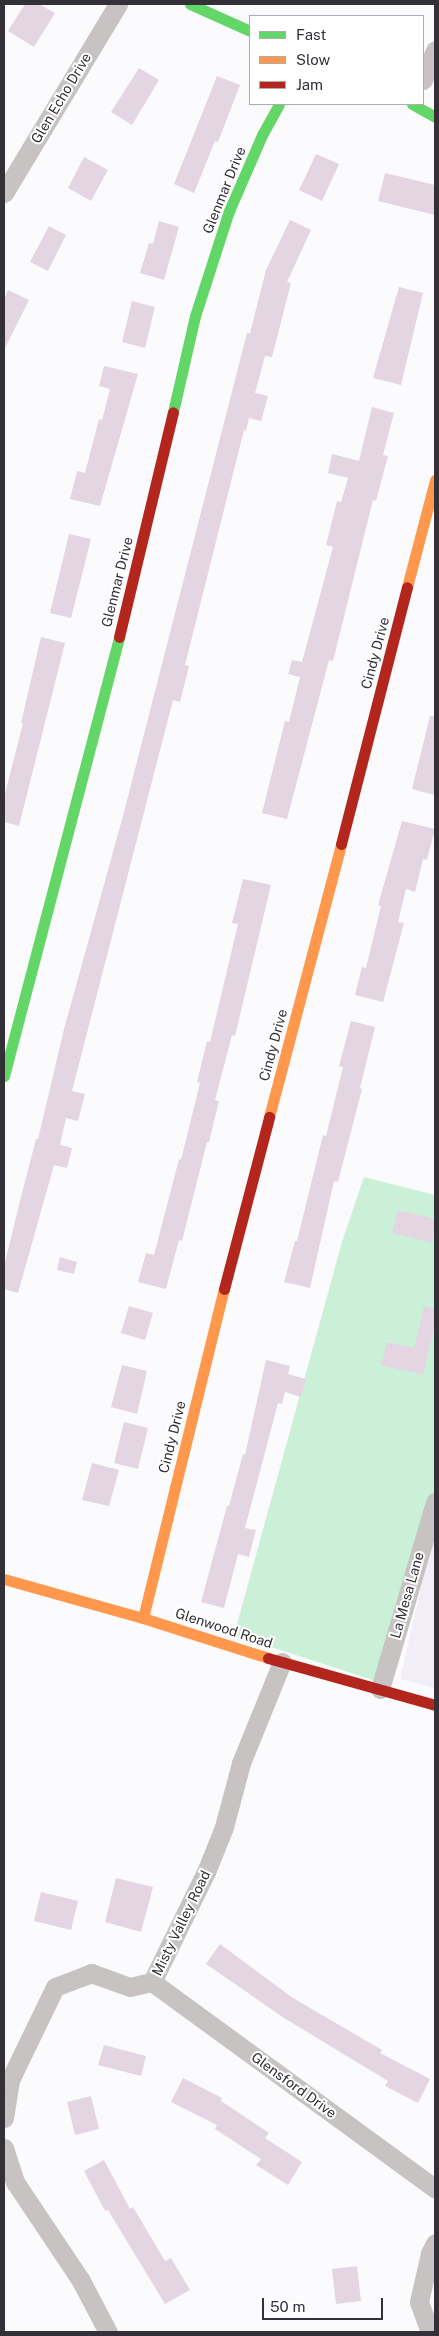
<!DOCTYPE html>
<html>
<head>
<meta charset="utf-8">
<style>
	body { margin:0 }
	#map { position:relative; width:439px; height:2336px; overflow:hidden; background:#fbfafc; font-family:"Public Sans",sans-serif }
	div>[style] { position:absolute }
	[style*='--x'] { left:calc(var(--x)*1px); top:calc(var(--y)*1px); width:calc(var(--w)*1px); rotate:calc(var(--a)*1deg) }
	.built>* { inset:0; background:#f2eef7 }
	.green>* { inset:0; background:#cbf0d8 }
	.building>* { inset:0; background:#e3d6e2 }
	.street>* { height:19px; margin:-9.5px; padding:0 9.5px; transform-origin:9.5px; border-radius:9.5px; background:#c6c3c2 }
	.fast>* { height:11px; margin:-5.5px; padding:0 5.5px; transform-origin:5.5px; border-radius:5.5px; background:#63d668 }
	.slow>* { height:11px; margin:-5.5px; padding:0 5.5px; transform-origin:5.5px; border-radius:5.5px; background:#ff974d }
	.jam>* { height:11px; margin:-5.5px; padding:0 5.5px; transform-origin:5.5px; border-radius:5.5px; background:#b3261e }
	span { translate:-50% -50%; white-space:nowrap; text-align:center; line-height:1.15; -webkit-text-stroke:4px #fff; paint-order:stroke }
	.street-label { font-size:14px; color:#333038 }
	.frame { position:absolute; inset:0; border:5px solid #333038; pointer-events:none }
	.legend { position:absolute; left:249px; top:15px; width:175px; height:90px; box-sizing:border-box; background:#fff; border:1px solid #adacaf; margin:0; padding:6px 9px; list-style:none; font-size:15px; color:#333038 }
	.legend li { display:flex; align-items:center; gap:10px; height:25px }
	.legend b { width:25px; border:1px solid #adacaf }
	.scale { position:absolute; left:262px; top:2298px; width:121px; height:22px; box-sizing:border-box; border:2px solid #333038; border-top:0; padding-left:6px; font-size:15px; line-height:18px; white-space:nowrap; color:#333038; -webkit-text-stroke:4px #fff; paint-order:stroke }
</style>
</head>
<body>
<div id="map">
	<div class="built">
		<div style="clip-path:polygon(435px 1527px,435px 1688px,400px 1679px)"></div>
	</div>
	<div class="green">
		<div style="clip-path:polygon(364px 1177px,435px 1195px,435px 1498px,379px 1682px,234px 1635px,342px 1242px)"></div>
	</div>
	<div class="building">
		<div style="clip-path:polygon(25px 4px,39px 4px,55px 13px,34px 47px,8px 31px)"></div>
		<div style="clip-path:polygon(139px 68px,159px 80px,132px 125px,111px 112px)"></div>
		<div style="clip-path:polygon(217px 76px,240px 85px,218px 142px,215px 141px,194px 193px,174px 184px)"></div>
		<div style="clip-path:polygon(316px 154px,339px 164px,322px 201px,299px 190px)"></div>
		<div style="clip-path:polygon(84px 157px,108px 170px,91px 201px,68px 188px)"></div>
		<div style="clip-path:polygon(385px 173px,435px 185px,435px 215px,378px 201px)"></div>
		<div style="clip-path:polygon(290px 220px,311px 230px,287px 282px,291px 283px,272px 357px,265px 356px,255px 393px,268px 396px,261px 421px,249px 418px,246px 431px,244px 430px,185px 665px,189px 666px,180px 702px,173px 700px,72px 1091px,85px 1094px,78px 1121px,66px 1118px,60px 1145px,72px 1148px,67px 1168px,54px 1165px,18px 1293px,4px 1289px,4px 1266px,22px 1193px,36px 1139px,38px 1139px,64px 1029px,123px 816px,247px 333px,250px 333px,266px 270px)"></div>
		<div style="clip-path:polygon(159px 221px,179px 227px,164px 280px,140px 273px,149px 243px,153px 244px)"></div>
		<div style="clip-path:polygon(49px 226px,66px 235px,48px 271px,30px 262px)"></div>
		<div style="clip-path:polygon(399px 287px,423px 293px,401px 385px,373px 378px)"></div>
		<div style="clip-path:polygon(8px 290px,29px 300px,4px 350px,4px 299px)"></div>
		<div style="clip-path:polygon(132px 301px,155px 307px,145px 348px,122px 342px)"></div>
		<div style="clip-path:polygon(104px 366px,138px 374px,100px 506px,70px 499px,77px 471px,85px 473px,99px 419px,102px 420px,110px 389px,99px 386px)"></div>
		<div style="clip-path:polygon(372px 407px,394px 413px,383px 455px,388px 456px,376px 501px,373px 500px,333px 661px,329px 660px,287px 819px,262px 813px,285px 721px,289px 722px,300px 677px,288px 674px,292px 660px,302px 662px,333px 547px,326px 545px,337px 501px,341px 502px,348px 478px,328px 473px,332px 454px,359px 461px)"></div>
		<div style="clip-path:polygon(69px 534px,91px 539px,71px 618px,50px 613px)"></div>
		<div style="clip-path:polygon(41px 637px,65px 643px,19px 826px,4px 822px,4px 798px,23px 723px,21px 723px)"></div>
		<div style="clip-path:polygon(430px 716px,435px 716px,435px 795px,412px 789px)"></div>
		<div style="clip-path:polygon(402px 821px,435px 829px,427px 860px,423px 859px,415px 892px,406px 889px,398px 922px,404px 923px,383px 1002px,355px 995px,362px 967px,366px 968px,381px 906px,378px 905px)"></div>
		<div style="clip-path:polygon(243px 879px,271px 885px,235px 1036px,232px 1035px,215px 1100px,219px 1101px,209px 1142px,207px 1142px,182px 1241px,179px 1240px,166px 1289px,138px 1282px,146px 1253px,154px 1255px,179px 1159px,181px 1160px,200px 1083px,197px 1082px,207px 1041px,210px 1042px,238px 924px,232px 923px)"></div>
		<div style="clip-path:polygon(351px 1021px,375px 1027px,360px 1088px,362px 1089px,338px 1182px,334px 1181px,310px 1288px,284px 1282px,295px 1241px,297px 1241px,323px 1135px,326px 1136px,343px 1067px,339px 1066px)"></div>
		<div style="clip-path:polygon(398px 1210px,435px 1219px,432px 1243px,392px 1233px)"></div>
		<div style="clip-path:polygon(60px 1257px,77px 1262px,74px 1274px,57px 1270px)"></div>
		<div style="clip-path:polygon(129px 1306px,153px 1313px,145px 1340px,121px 1333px)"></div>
		<div style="clip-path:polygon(424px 1306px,435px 1309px,435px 1324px,423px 1375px,381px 1365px,387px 1342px,414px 1348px)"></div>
		<div style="clip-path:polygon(266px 1360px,290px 1366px,288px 1374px,306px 1379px,301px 1397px,285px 1392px,282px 1404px,278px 1403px,245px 1528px,256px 1530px,249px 1557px,238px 1554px,224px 1608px,201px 1602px,227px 1506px,229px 1506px,243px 1454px,245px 1455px)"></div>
		<div style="clip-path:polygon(122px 1365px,147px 1371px,137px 1414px,111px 1407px)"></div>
		<div style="clip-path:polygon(124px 1422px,148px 1428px,138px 1469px,114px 1463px)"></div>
		<div style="clip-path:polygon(92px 1463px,119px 1470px,109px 1506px,82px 1500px)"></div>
		<div style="clip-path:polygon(116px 1878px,153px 1887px,141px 1932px,105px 1922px)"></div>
		<div style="clip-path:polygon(41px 1892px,78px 1901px,71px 1930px,34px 1921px)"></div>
		<div style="clip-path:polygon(220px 1944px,293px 1998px,382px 2050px,380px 2053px,430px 2079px,418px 2103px,385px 2086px,388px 2081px,284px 2018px,206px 1964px)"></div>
		<div style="clip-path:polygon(104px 2045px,146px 2056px,141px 2076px,98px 2065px)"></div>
		<div style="clip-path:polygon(183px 2078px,222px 2098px,221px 2101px,269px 2133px,265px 2138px,302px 2162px,288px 2185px,256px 2165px,261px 2159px,215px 2129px,217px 2125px,171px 2102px)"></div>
		<div style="clip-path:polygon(91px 2096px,99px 2129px,75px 2135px,67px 2102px)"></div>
		<div style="clip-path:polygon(104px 2160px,130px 2209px,133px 2207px,165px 2261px,171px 2258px,190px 2290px,165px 2304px,108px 2210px,105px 2211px,84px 2171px)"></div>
		<div style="clip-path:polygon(357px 2266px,361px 2301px,336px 2304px,332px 2269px)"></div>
	</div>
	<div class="street">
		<div style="--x:423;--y:80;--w:32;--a:-68"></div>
		<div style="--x:4;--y:193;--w:221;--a:-58.9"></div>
		<div style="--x:380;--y:1689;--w:195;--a:-73.6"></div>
		<div style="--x:152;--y:1982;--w:350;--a:36.1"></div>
		<div style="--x:152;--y:1982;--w:123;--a:-63.9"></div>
		<div style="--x:206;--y:1872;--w:48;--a:-68.2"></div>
		<div style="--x:224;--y:1827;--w:66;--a:-75.1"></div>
		<div style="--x:241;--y:1763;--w:109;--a:-67.9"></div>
		<div style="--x:4;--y:2118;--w:38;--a:-81"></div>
		<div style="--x:10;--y:2080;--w:103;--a:-64.2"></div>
		<div style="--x:55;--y:1987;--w:39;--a:-21"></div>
		<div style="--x:91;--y:1973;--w:41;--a:19.7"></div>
		<div style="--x:130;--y:1987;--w:23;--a:-13"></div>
		<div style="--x:4;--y:2148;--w:36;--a:72"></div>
		<div style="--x:15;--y:2182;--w:117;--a:56.2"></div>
		<div style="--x:80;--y:2279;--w:60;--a:62.2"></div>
		<div style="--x:430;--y:2332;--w:32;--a:-110"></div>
		<div style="--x:419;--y:2302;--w:50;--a:-77.3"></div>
		<div style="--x:430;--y:2253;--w:11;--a:-63"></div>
	</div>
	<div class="fast">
		<div style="--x:190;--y:4;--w:66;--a:24.2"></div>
		<div style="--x:412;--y:104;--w:26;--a:29"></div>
		<div style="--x:173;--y:412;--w:98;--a:-77.1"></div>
		<div style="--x:195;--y:316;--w:110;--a:-72.1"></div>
		<div style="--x:229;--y:211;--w:83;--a:-66.5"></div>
		<div style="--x:262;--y:135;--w:35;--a:-61"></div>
		<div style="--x:4;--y:1076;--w:454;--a:-75.3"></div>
	</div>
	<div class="slow">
		<div style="--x:407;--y:587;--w:111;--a:-75.3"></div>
		<div style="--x:269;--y:1117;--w:282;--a:-75.2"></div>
		<div style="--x:4;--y:1579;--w:144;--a:15.7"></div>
		<div style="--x:143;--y:1618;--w:131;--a:17.7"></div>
		<div style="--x:143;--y:1618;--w:339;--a:-76.2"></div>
	</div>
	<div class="jam">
		<div style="--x:119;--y:637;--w:231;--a:-76.5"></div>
		<div style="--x:341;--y:844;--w:265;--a:-75.6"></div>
		<div style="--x:224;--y:1289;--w:178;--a:-75.3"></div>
		<div style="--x:268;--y:1658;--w:173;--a:15.7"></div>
	</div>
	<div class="street-label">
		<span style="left:61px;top:98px;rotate:-59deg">Glen Echo Drive</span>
		<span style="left:224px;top:190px;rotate:-68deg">Glenmar Drive</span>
		<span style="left:117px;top:582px;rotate:-76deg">Glenmar Drive</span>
		<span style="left:375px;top:653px;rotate:-75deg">Cindy Drive</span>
		<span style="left:273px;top:1045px;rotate:-75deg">Cindy Drive</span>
		<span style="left:172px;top:1437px;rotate:-76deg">Cindy Drive</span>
		<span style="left:407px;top:1595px;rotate:-74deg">La Mesa Lane</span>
		<span style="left:224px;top:1628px;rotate:18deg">Glenwood Road</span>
		<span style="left:181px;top:1923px;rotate:-64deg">Misty Valley Road</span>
		<span style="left:294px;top:2085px;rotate:36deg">Glensford Drive</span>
	</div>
	<div class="frame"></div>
	<ul class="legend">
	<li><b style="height:6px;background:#63d668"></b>Fast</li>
	<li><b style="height:6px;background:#ff974d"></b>Slow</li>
	<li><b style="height:6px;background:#b3261e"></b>Jam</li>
	</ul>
	<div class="scale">50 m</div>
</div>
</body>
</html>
